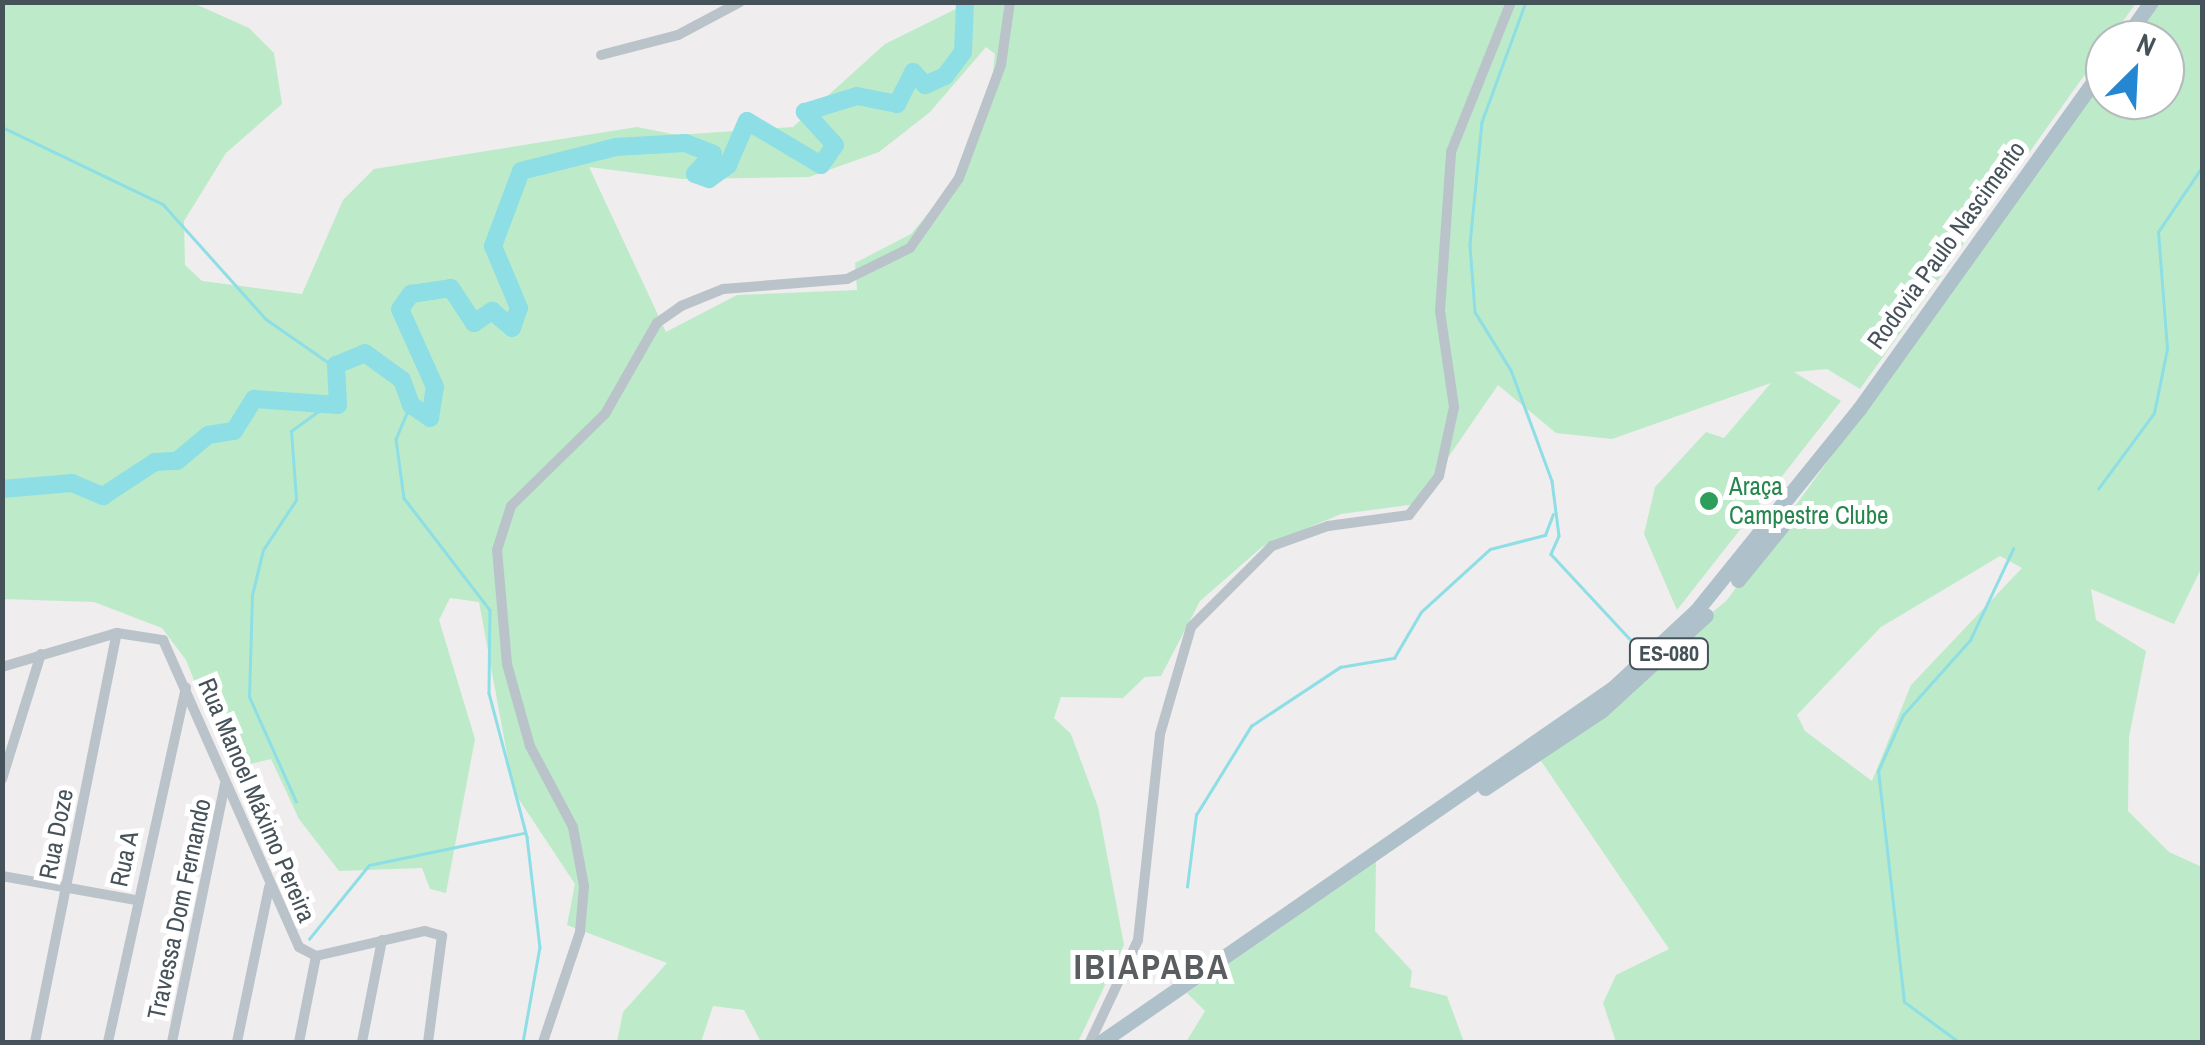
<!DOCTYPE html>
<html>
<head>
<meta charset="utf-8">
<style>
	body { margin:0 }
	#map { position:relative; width:2205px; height:1045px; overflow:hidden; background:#efeded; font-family:"Archivo Narrow",sans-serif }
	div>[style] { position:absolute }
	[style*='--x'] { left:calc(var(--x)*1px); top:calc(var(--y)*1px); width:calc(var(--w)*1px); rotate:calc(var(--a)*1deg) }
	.green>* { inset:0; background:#bdebc9 }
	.stream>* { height:2.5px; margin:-1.25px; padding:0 1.25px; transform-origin:1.25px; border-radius:1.25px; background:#8ddee5 }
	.river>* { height:18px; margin:-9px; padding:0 9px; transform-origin:9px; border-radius:9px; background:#8ddee5 }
	.street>* { height:10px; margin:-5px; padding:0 5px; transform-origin:5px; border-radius:5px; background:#b9c3c9 }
	.primary>* { height:15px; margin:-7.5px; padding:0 7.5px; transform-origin:7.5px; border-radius:7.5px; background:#aec0ca }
	.dots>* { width:28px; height:28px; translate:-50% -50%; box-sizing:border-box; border:5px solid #fff; border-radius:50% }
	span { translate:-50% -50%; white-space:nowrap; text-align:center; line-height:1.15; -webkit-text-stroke:10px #fff; paint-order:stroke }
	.shield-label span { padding:2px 8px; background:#fff; border:2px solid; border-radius:8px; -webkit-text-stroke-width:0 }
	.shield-label { font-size:22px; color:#465259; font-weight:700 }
	.street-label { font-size:25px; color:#465259 }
	.leisure-label { font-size:25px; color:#27864d }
	.left { translate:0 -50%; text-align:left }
	.district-label { font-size:35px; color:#5a5e61; font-weight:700; letter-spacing:2.5px }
	.frame { position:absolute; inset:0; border:5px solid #465259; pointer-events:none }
	.north { position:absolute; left:2085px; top:20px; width:100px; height:100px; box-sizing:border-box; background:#fff; border:2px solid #b5babd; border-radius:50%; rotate:24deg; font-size:28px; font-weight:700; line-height:40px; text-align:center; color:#465259 }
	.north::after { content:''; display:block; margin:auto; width:35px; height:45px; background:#2586d1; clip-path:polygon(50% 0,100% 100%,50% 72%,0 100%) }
</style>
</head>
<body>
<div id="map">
	<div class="green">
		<div style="clip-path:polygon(evenodd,3px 3px,193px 3px,249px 28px,274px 53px,282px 104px,226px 153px,184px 221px,185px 265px,202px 281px,302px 294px,343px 200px,374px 169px,637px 127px,677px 135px,793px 127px,885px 44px,968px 3px,2136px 3px,1860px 389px,1827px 369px,1794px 372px,1841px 401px,1677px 610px,1644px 534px,1655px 487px,1706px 432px,1724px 438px,1771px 383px,1612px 439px,1556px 433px,1498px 385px,1416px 504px,1341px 514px,1262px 547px,1200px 601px,1161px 676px,1145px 677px,1123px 698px,1061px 697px,1054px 718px,1071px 734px,1098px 807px,1124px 945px,1078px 1042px,761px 1042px,744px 1010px,713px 1006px,701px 1042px,617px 1042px,623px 1012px,667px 963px,567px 925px,575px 884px,514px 792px,479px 602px,450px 598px,439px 620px,475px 739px,446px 893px,430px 889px,422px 868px,339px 871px,299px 819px,271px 759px,229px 769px,186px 660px,162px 628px,94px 602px,3px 599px,3px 3px,986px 47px,995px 54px,992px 80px,955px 181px,911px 234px,855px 263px,857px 290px,737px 295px,666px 332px,589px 167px,682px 179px,809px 177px,879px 152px,930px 112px,986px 47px)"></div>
		<div style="clip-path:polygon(evenodd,2160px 3px,2202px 3px,2202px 567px,2174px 624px,2091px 589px,2096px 620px,2146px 651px,2129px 737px,2128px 811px,2169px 852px,2202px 867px,2202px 1042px,1616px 1042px,1603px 1003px,1616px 975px,1669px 949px,1539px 758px,1727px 600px,2105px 79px,2105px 100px,2165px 100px,2165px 40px,2133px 40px,2160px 3px,2000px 556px,2022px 568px,1911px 685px,1872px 781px,1805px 731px,1797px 715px,1881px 627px,2000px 556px)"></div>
		<div style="clip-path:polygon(1376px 861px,1375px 931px,1412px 971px,1410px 987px,1447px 996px,1464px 1042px,1186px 1042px,1205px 1011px,1187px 993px)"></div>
	</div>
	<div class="stream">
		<div style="--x:1526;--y:2;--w:128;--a:110.1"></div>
		<div style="--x:1482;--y:122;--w:124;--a:95.6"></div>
		<div style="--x:1470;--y:245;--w:67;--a:85.7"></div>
		<div style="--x:1475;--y:312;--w:68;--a:58.2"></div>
		<div style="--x:1511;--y:370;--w:118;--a:69.7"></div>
		<div style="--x:1552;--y:481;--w:55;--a:82.7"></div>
		<div style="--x:1559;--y:536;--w:20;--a:114"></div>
		<div style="--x:1551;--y:554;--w:132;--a:47.1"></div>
		<div style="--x:2;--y:127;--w:178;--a:25.6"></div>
		<div style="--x:163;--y:204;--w:154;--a:48.2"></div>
		<div style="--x:266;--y:319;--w:84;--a:34.8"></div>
		<div style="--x:411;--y:404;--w:38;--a:113"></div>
		<div style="--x:396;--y:439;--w:60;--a:82.3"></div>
		<div style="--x:404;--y:498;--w:141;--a:52.5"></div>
		<div style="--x:490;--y:610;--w:83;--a:90.7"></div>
		<div style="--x:489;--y:693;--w:149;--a:75.2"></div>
		<div style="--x:527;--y:837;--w:111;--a:83.3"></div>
		<div style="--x:540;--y:947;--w:97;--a:100.1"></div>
		<div style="--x:2098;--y:489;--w:94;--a:-53.6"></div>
		<div style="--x:2154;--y:413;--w:65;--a:-78.5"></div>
		<div style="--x:2167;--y:349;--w:117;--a:-94.4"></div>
		<div style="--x:2158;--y:232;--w:78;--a:-55.9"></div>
		<div style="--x:296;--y:802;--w:115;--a:-114.1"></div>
		<div style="--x:249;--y:697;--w:102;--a:-88.3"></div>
		<div style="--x:252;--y:595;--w:46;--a:-76.3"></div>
		<div style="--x:263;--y:550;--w:60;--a:-56.6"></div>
		<div style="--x:296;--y:500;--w:69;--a:-94.1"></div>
		<div style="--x:291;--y:431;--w:39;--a:-36"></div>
		<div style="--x:1187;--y:887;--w:73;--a:-82.9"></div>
		<div style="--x:1196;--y:815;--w:105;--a:-58.3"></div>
		<div style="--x:1251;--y:726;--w:107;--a:-33.5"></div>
		<div style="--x:1340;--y:667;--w:55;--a:-9.5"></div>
		<div style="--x:1394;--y:658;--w:53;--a:-59.6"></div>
		<div style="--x:1421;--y:612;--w:93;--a:-42.4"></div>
		<div style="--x:1490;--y:549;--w:57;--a:-14.3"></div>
		<div style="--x:1545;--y:535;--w:22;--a:-69"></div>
		<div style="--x:309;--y:939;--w:95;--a:-51"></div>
		<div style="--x:369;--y:865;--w:158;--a:-11.7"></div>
		<div style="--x:1958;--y:1042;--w:67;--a:-143.5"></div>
		<div style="--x:1904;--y:1002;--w:232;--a:-96.4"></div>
		<div style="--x:1878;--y:771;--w:61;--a:-65.9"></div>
		<div style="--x:1903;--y:715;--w:101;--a:-48.2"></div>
		<div style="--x:1970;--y:640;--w:101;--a:-64.7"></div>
	</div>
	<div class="river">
		<div style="--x:2;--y:489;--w:70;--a:-4.9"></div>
		<div style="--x:72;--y:483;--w:34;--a:23"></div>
		<div style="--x:103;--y:496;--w:62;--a:-33.2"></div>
		<div style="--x:155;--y:462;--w:22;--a:-3"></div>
		<div style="--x:177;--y:461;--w:40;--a:-40"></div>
		<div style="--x:208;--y:435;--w:26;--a:-9"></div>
		<div style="--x:234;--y:431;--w:38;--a:-58"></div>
		<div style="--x:254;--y:399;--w:84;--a:4.1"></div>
		<div style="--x:338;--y:405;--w:40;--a:-92.9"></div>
		<div style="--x:336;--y:365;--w:31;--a:-22"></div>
		<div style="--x:365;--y:353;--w:46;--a:36.1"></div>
		<div style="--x:402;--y:380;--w:27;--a:70"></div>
		<div style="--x:411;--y:405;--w:23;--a:34"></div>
		<div style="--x:430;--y:418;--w:31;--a:-81"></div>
		<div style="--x:435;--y:387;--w:85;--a:-114.2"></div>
		<div style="--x:400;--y:309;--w:19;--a:-54"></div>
		<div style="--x:411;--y:294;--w:40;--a:-8.5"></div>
		<div style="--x:451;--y:288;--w:42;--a:56.7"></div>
		<div style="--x:474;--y:323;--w:22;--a:-34"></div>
		<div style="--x:492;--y:311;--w:26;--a:40"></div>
		<div style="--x:512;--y:328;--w:21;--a:-71"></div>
		<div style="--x:519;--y:308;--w:67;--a:-112.8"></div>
		<div style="--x:493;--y:246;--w:80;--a:-69.5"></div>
		<div style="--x:521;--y:171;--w:98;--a:-14.2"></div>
		<div style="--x:616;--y:147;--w:69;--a:-3.3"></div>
		<div style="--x:685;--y:143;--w:30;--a:21"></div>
		<div style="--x:713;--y:154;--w:27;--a:132"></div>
		<div style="--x:695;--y:174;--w:15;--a:20"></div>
		<div style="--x:709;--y:179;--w:24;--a:-36"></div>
		<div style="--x:728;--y:165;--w:48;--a:-66.6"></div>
		<div style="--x:747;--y:121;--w:86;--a:30.7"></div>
		<div style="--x:821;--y:165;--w:24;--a:-55"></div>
		<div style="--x:835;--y:145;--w:45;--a:-132.3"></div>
		<div style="--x:805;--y:112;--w:54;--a:-17.1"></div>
		<div style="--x:857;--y:96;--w:41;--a:11.3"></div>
		<div style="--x:897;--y:104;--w:36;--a:-63"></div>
		<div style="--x:913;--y:72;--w:18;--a:47"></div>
		<div style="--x:925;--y:85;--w:22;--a:-24"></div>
		<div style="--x:945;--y:76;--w:30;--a:-53"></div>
		<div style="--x:963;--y:52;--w:50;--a:-87.7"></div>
	</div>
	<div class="street">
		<div style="--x:601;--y:55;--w:80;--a:-14.6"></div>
		<div style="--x:678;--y:35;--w:70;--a:-28"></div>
		<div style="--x:2;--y:667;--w:120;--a:-16.5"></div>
		<div style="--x:117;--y:633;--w:47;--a:8.7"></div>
		<div style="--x:163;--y:640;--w:336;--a:66.1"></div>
		<div style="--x:299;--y:947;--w:19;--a:28"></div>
		<div style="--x:316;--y:956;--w:112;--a:-12.9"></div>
		<div style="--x:425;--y:931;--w:18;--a:16"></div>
		<div style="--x:442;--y:936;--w:107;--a:97.5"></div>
		<div style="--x:2;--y:779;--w:131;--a:-72.7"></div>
		<div style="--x:2;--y:876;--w:135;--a:10.2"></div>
		<div style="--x:35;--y:1042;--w:417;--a:-78.7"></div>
		<div style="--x:108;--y:1042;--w:363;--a:-77.6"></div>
		<div style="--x:172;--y:1042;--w:263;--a:-78.4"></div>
		<div style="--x:237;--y:1042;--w:158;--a:-78.3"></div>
		<div style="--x:299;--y:1042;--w:88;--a:-78.8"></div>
		<div style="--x:362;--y:1042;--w:104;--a:-78.9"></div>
		<div style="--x:543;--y:1042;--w:116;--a:-71.4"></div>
		<div style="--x:580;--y:932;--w:46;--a:-85"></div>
		<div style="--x:584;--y:886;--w:60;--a:-100.6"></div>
		<div style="--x:573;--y:827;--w:92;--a:-118"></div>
		<div style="--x:530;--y:746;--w:85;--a:-105.7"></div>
		<div style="--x:507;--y:664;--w:114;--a:-95"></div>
		<div style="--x:497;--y:550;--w:46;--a:-72.3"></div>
		<div style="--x:511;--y:506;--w:132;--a:-44.4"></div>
		<div style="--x:605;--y:414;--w:105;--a:-60.3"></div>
		<div style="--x:657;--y:323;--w:29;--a:-35"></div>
		<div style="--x:681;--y:306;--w:45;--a:-22"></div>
		<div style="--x:723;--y:289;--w:124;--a:-4.6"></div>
		<div style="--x:847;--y:279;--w:70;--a:-26.2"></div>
		<div style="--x:910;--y:248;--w:85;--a:-55"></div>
		<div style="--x:959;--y:178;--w:121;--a:-69.6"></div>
		<div style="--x:1001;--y:65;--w:64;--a:-81.9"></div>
		<div style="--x:1090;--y:1042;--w:113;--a:-64.8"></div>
		<div style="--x:1138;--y:940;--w:207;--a:-83.9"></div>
		<div style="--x:1160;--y:734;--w:111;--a:-73.8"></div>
		<div style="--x:1191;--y:627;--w:115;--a:-45"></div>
		<div style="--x:1272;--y:546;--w:59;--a:-19.7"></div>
		<div style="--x:1328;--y:526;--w:82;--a:-7.7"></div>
		<div style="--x:1409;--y:515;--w:49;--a:-52.4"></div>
		<div style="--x:1439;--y:476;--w:71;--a:-77.7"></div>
		<div style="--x:1454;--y:407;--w:97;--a:-98.3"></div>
		<div style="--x:1440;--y:311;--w:159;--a:-86"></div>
		<div style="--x:1451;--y:152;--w:162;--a:-68.2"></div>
	</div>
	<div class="primary">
		<div style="--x:2124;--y:40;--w:47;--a:-54.6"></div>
		<div style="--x:1738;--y:580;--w:82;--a:-50.9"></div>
		<div style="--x:1485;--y:788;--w:139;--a:-33.6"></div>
		<div style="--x:1601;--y:711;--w:142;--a:-42.4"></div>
		<div style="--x:1101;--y:1042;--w:622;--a:-34.66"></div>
		<div style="--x:1613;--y:688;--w:113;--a:-42.9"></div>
		<div style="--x:1696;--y:611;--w:260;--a:-51.1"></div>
		<div style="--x:1859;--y:409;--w:422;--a:-54.4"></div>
	</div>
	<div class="dots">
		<div style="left:1709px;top:501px;background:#2e9e5b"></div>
	</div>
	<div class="shield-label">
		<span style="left:1669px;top:654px">ES-080</span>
	</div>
	<div class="street-label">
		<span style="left:1946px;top:245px;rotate:-54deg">Rodovia Paulo Nascimento</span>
		<span style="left:257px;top:800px;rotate:67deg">Rua Manoel Máximo Pereira</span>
		<span style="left:56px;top:834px;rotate:-79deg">Rua Doze</span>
		<span style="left:124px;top:859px;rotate:-78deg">Rua A</span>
		<span style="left:179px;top:909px;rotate:-78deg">Travessa Dom Fernando</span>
	</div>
	<div class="leisure-label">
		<span class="left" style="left:1729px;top:501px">Araça<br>Campestre Clube</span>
	</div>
	<div class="district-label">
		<span style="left:1152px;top:967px">IBIAPABA</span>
	</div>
	<div class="frame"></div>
	<div class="north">N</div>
</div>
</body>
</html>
